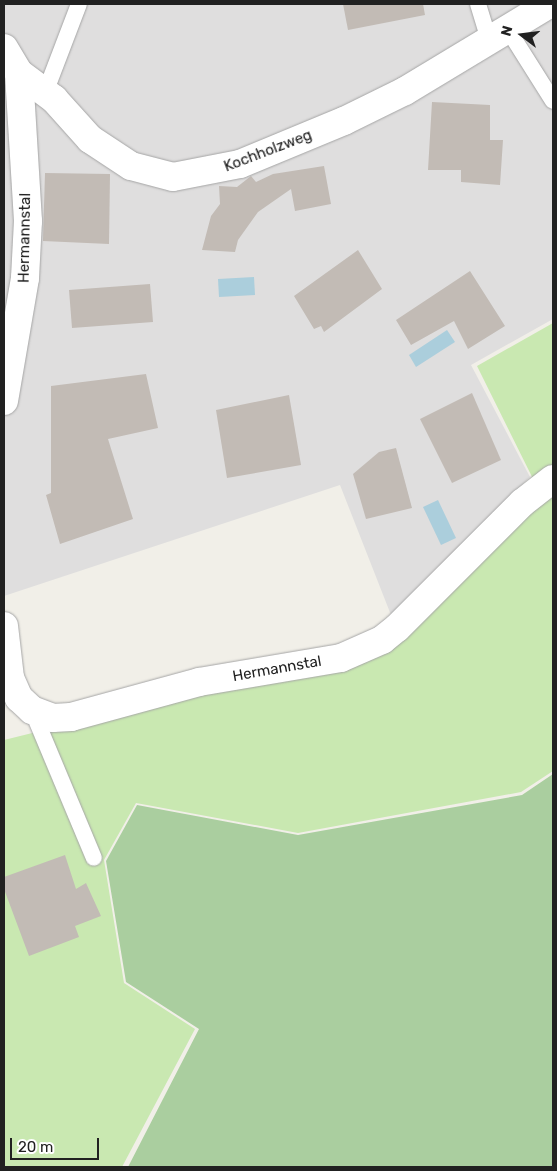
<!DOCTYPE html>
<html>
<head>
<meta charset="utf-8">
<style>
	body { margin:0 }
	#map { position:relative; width:557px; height:1171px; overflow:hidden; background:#f1efe8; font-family:Rubik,sans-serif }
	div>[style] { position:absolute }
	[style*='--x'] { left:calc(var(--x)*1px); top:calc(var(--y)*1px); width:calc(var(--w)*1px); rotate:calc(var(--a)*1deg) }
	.residential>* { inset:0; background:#dfdede }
	.grass>* { inset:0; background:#c9e8b1 }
	.forest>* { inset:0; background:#aace9f }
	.water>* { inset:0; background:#abcedc }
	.building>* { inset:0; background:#c2bbb5 }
	.roads { filter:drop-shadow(0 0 1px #a5a5a5) drop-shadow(0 0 1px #a5a5a5) }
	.service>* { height:16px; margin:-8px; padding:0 8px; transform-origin:8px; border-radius:8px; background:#fff }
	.minor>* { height:28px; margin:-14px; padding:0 14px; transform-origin:14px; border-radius:14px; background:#fff }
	span { translate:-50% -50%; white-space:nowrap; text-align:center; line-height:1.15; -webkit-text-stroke:4px #fff; paint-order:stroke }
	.street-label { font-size:15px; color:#212121 }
	.frame { position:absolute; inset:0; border:5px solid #212121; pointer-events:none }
	.north { position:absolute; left:497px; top:10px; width:50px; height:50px; -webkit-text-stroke:4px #fff; paint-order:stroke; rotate:285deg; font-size:14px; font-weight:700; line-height:20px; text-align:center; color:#212121 }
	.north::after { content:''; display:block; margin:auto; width:18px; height:22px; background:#212121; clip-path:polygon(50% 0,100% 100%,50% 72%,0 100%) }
	.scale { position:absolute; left:10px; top:1138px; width:89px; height:22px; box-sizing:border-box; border:2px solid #212121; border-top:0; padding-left:6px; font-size:15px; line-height:18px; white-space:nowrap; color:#212121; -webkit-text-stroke:4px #fff; paint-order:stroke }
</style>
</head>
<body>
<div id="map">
	<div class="residential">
		<div style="clip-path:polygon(4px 4px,553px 4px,553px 319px,471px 365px,530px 477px,391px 615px,340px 485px,4px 596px)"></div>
	</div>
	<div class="grass">
		<div style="clip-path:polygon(553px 323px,553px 771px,521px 792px,298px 833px,136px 803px,104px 860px,124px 983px,195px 1029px,122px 1167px,4px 1167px,4px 740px,206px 690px,343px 665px,543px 499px,477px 366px)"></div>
	</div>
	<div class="forest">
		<div style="clip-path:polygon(553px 774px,553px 1167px,128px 1167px,199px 1029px,126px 982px,106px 861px,137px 805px,298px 835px,522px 795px)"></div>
	</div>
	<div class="water">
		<div style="clip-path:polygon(254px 277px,255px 295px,219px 297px,218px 279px)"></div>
		<div style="clip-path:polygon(447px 330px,455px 342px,416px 367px,409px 355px)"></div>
		<div style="clip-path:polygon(438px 500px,456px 538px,441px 545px,423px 507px)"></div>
	</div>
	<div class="building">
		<div style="clip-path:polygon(343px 4px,423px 4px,425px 15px,348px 30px)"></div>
		<div style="clip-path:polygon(432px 102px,490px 105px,490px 140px,503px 140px,500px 185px,461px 182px,461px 170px,428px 170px)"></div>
		<div style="clip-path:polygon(324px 166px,331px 204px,295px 211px,291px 189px,258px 212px,238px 240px,235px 252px,202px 250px,211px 216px,220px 204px,219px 186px,237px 187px,251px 176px,256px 182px,273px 174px)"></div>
		<div style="clip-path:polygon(45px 173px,110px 174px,109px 244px,43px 241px)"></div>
		<div style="clip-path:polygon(358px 250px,382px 289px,324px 332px,321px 326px,314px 329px,294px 296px)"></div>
		<div style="clip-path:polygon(470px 271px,505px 326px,468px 349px,454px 321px,411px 345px,396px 320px)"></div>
		<div style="clip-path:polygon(150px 284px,153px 322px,72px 328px,69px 290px)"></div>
		<div style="clip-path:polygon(146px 374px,158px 428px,108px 439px,133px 519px,60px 544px,46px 495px,51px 493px,51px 386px)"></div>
		<div style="clip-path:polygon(472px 393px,501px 460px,452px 483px,420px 419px)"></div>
		<div style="clip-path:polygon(289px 395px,301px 465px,227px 478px,216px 410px)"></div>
		<div style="clip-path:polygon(396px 448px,412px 508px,366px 519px,353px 474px,379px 452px)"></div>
		<div style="clip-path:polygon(65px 855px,76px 889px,86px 883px,101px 916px,75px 926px,79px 937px,29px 956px,4px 889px,4px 877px)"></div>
	</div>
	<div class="roads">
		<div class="service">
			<div style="--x:478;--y:4;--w:37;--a:73"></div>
			<div style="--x:507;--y:28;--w:86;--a:57.8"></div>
			<div style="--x:45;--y:93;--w:95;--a:-69.1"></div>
			<div style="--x:32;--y:710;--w:160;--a:67.3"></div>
		</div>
		<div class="minor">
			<div style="--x:4;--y:48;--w:29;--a:59"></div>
			<div style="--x:19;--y:73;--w:44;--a:36.6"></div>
			<div style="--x:54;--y:99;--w:54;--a:48"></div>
			<div style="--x:90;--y:139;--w:49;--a:33.4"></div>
			<div style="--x:131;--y:166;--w:43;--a:14.7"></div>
			<div style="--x:173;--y:177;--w:68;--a:-11"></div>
			<div style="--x:240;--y:164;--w:113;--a:-22.5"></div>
			<div style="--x:344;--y:121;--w:68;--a:-26.2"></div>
			<div style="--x:405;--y:91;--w:168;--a:-31.1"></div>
			<div style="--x:4;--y:401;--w:125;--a:-80.3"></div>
			<div style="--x:25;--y:278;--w:57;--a:-87"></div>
			<div style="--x:28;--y:221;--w:148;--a:-93.5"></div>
			<div style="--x:4;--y:626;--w:52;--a:83.4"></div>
			<div style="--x:10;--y:678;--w:22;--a:66"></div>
			<div style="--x:19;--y:698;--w:18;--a:43"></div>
			<div style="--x:32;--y:710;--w:22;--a:21"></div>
			<div style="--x:53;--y:718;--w:18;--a:-3"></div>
			<div style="--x:71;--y:717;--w:133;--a:-15.3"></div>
			<div style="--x:199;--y:682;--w:144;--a:-9.6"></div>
			<div style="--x:341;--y:658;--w:45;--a:-23.7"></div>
			<div style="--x:382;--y:640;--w:19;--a:-39"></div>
			<div style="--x:397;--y:628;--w:177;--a:-45"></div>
			<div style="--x:522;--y:503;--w:39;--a:-38"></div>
		</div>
	</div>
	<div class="street-label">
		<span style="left:268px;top:151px;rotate:-21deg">Kochholzweg</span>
		<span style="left:25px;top:238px;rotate:-89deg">Hermannstal</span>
		<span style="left:277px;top:669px;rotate:-10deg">Hermannstal</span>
	</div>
	<div class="frame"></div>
	<div class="north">N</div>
	<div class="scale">20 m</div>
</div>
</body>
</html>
